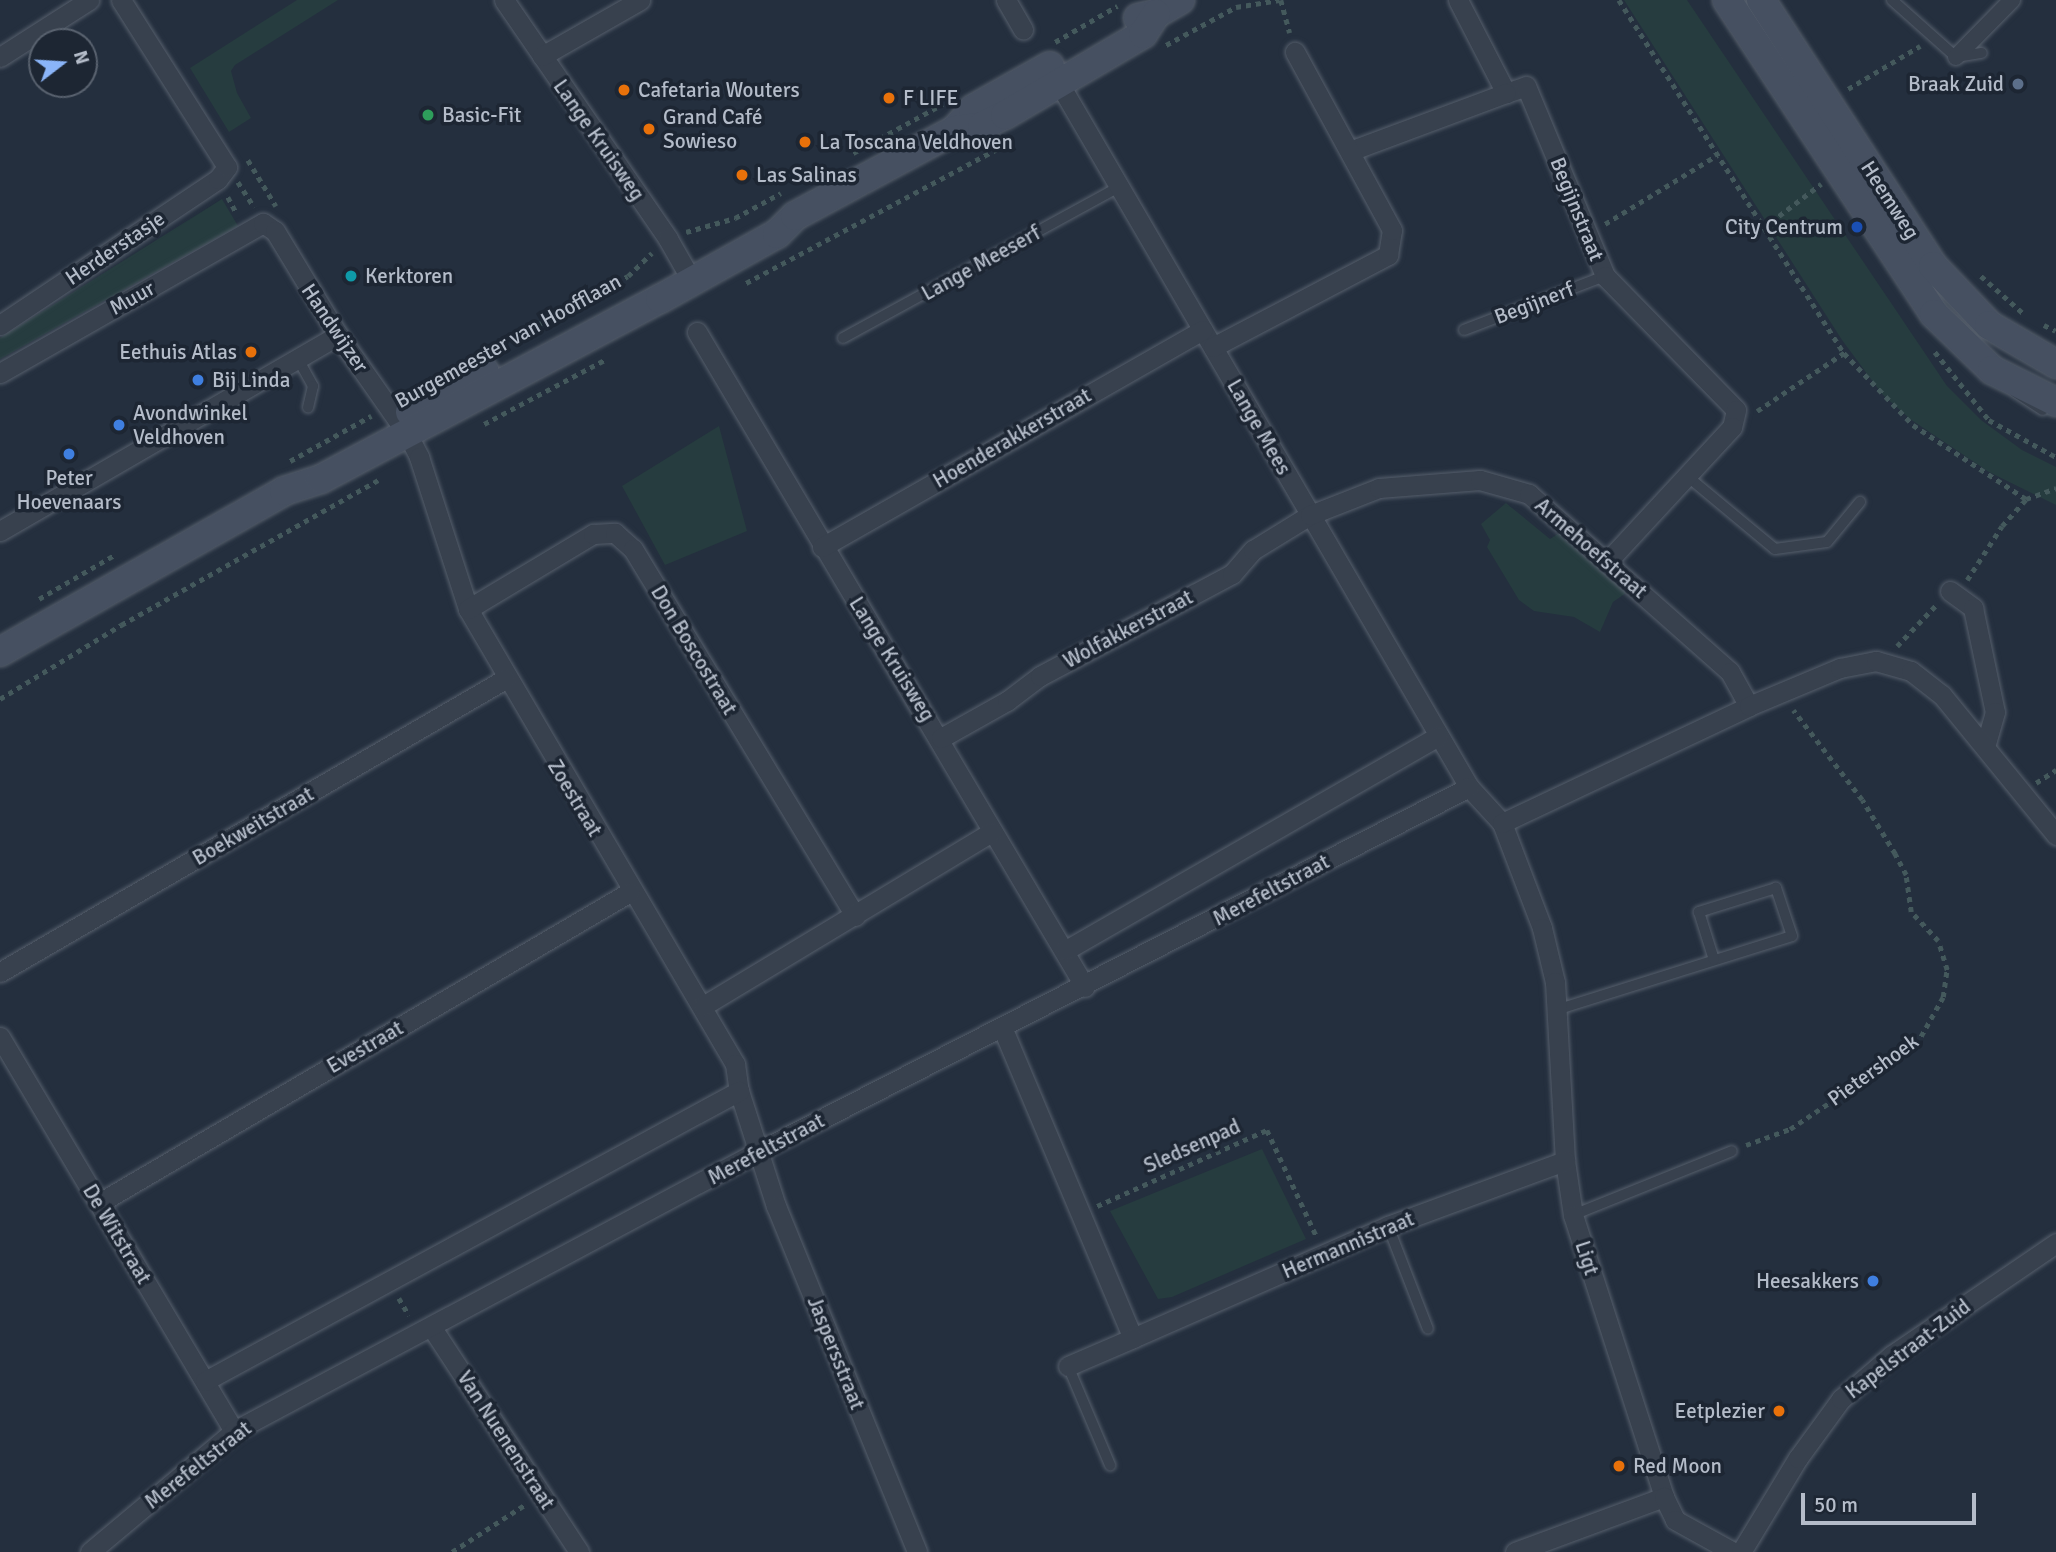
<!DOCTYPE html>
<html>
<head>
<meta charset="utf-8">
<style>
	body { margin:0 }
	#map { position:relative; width:2056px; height:1552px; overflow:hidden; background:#242f3e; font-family:Signika,sans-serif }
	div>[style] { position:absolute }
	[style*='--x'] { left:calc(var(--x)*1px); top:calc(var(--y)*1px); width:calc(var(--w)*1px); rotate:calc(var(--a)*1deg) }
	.green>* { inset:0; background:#263c3f }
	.path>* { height:4.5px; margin-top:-2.25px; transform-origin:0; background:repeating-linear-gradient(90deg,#44595c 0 5px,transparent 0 10px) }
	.roads { filter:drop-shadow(0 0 2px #565f6c) drop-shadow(0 0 2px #565f6c) }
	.service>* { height:10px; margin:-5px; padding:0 5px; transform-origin:5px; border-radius:5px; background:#38414e }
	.pedestrian>* { height:16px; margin:-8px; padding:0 8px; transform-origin:8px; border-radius:8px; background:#38414e }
	.minor>* { height:19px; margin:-9.5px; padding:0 9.5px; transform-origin:9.5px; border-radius:9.5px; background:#38414e }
	.secondary>* { height:28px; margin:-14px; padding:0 14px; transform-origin:14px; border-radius:14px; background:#465061 }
	.dots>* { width:19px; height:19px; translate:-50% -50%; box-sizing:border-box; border:4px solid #1d2633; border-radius:50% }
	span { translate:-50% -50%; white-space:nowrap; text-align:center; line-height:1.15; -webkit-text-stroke:7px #1d2633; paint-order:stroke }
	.poi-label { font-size:21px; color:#b4bcc9 }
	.right { translate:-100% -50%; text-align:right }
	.left { translate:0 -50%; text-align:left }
	.street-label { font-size:21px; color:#b4bcc9 }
	.north { position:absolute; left:28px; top:28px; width:70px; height:70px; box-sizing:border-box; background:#1d2633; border:2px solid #59626f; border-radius:50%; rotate:73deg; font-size:19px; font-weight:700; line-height:28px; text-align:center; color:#b4bcc9 }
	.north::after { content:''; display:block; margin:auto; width:24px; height:32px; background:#8ab4f8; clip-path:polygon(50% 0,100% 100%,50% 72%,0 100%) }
	.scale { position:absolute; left:1801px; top:1493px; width:175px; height:32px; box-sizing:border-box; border:4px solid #b4bcc9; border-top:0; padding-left:9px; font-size:21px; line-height:24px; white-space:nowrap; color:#b4bcc9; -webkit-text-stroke:5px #1d2633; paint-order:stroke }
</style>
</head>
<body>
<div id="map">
	<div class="green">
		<div style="clip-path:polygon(297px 0,338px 0,235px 65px,231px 71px,237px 93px,251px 118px,229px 132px,190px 68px)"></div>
		<div style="clip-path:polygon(1624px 0,1687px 0,1947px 386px,1981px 420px,2022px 450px,2056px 467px,2056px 505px,1989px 472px,1910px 419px,1882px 394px,1842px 340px)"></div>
		<div style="clip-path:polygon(222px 199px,238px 226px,0 359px,0 338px)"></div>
		<div style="clip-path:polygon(719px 426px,747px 531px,665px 565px,622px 486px)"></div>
		<div style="clip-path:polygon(1506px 503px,1550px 539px,1567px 528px,1626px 593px,1613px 602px,1600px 632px,1574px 617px,1534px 611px,1519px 600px,1487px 547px,1490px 540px,1481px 524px)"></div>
		<div style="clip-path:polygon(1262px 1149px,1306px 1239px,1172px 1297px,1158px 1299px,1110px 1211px)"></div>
	</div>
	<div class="path">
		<div style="--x:1281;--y:0;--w:34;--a:75"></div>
		<div style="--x:1619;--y:0;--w:419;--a:57.5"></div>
		<div style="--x:1844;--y:353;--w:100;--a:46.2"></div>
		<div style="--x:1913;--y:425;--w:135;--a:33.2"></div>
		<div style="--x:2026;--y:499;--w:32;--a:-20"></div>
		<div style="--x:1055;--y:42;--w:72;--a:-30.1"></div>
		<div style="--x:1166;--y:45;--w:80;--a:-28.5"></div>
		<div style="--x:1236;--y:7;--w:44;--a:-9.2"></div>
		<div style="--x:1848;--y:89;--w:84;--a:-30.8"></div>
		<div style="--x:853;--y:153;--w:102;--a:-28.6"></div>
		<div style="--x:248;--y:160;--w:54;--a:58.7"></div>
		<div style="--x:238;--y:182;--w:30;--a:57"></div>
		<div style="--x:228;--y:197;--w:19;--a:62"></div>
		<div style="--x:1605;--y:224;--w:132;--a:-31.6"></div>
		<div style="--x:1763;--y:228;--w:73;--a:-37.2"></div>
		<div style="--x:686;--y:232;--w:51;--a:-15.9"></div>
		<div style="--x:735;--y:218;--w:52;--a:-28.5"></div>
		<div style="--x:1981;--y:276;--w:57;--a:41.5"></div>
		<div style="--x:746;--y:283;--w:293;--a:-28.1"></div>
		<div style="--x:2044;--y:325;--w:13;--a:27"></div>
		<div style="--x:493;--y:349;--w:153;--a:-28.4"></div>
		<div style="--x:628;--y:276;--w:33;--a:-44"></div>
		<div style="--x:1935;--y:352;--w:87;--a:51.5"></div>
		<div style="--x:1989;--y:420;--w:77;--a:28.9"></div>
		<div style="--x:1757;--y:411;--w:105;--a:-33.7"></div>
		<div style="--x:484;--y:424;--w:138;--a:-28"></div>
		<div style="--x:290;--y:461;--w:93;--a:-29.1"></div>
		<div style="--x:1967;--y:580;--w:64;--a:-57.1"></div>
		<div style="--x:2002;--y:526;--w:36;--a:-48"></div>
		<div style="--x:39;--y:599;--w:89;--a:-30.3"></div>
		<div style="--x:1897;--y:646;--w:58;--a:-46.4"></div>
		<div style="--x:0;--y:699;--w:142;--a:-31.4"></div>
		<div style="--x:121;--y:625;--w:295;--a:-29.4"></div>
		<div style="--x:2036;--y:783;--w:24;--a:-33"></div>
		<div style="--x:1746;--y:1145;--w:47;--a:-20"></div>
		<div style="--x:1790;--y:1129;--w:151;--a:-33.7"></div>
		<div style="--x:1916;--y:1045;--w:55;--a:-60.6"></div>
		<div style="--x:1943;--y:997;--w:27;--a:-82"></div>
		<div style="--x:1947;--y:970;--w:30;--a:-107"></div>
		<div style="--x:1938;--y:941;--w:40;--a:-133"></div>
		<div style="--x:1911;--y:912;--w:37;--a:-98"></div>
		<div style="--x:1906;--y:875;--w:24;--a:-118"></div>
		<div style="--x:1895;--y:854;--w:63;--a:-121.4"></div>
		<div style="--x:1862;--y:800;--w:113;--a:-127.5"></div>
		<div style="--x:1097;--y:1206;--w:186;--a:-24.1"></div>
		<div style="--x:1267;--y:1130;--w:116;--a:65"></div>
		<div style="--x:399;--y:1298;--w:20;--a:60"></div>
		<div style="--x:452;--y:1552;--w:88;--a:-33"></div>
	</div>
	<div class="roads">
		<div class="service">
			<div style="--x:1892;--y:0;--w:86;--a:41.7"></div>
			<div style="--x:1956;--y:57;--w:26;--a:-9"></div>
			<div style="--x:1464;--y:330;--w:151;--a:-21"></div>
			<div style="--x:843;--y:338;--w:315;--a:-28.7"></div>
			<div style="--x:298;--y:359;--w:31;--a:61"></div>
			<div style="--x:313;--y:386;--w:22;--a:103"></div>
			<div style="--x:2015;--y:392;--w:33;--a:33"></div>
			<div style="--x:1687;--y:476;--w:114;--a:39.7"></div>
			<div style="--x:1775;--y:549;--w:52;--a:-7.7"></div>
			<div style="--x:1827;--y:542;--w:52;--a:-50.5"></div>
			<div style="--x:1556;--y:1010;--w:247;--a:-17.4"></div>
			<div style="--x:1792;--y:936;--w:51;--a:-108.4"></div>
			<div style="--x:1776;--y:888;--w:81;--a:162.7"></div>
			<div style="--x:1699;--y:912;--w:50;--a:72.6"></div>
			<div style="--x:1573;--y:1215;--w:171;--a:-21.9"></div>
			<div style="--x:1388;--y:1226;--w:110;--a:68.8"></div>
			<div style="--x:1068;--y:1366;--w:108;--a:67"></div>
		</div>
		<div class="pedestrian">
			<div style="--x:1956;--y:57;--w:80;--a:-45.5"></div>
		</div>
		<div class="minor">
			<div style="--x:504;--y:0;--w:290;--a:55.5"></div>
			<div style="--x:668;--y:239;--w:48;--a:60.3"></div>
			<div style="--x:1006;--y:0;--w:34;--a:60"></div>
			<div style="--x:1458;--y:0;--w:105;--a:62.7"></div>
			<div style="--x:1506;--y:93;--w:21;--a:-19"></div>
			<div style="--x:1526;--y:86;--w:206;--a:67.4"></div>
			<div style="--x:1605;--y:276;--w:187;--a:45.6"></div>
			<div style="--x:1736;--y:410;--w:17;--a:103"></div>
			<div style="--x:1732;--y:427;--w:183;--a:132.8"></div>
			<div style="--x:542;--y:56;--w:113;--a:-29.7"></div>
			<div style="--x:0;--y:57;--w:106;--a:-32.6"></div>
			<div style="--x:1053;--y:73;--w:826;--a:59.77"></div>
			<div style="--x:1469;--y:787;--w:49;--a:47.5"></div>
			<div style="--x:1502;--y:823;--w:112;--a:69.1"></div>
			<div style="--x:1542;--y:928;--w:56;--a:76.5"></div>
			<div style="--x:1555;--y:982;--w:179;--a:86.8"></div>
			<div style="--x:1565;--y:1161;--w:55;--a:81.6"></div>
			<div style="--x:1573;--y:1215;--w:296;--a:72.1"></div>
			<div style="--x:1350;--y:151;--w:166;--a:-20.4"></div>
			<div style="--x:0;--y:325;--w:262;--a:-33.8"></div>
			<div style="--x:218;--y:179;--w:15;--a:-53"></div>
			<div style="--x:227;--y:167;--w:198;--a:-122.4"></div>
			<div style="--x:697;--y:332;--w:761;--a:59.36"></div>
			<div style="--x:1213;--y:347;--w:198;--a:-27.7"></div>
			<div style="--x:1388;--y:255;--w:25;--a:-81"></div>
			<div style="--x:1392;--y:230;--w:203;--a:-118.6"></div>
			<div style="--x:0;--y:373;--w:303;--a:-29.7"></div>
			<div style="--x:263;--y:223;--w:14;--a:34"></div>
			<div style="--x:275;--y:231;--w:122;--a:58.8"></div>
			<div style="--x:338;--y:335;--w:122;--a:55"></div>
			<div style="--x:408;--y:435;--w:25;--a:63"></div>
			<div style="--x:419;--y:457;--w:160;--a:72.1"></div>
			<div style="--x:468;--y:609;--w:528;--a:59.6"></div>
			<div style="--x:735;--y:1064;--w:27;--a:82"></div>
			<div style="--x:739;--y:1091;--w:121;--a:72.2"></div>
			<div style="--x:776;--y:1206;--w:374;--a:67.8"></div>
			<div style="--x:0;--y:531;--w:391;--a:-30.1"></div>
			<div style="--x:822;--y:547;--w:438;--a:-29.7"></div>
			<div style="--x:1950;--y:591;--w:29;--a:36"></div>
			<div style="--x:1973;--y:608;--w:106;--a:78.1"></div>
			<div style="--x:1995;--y:712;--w:36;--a:106"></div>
			<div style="--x:468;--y:609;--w:146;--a:-31"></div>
			<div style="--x:593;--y:534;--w:22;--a:-3"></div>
			<div style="--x:615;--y:533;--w:24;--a:42"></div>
			<div style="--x:633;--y:549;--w:429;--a:58.8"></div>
			<div style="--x:941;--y:738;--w:76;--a:-29.3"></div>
			<div style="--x:1007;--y:701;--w:41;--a:-37.1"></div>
			<div style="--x:1040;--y:676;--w:217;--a:-28"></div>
			<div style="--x:1232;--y:574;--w:32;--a:-49"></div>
			<div style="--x:1253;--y:550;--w:67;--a:-31.6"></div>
			<div style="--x:1310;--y:515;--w:74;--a:-21.4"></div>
			<div style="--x:1379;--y:488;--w:101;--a:-4.5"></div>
			<div style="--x:1480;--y:480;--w:51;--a:15.9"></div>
			<div style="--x:1529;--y:494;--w:268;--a:41.5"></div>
			<div style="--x:1730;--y:672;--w:39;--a:61"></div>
			<div style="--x:1502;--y:823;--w:273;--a:-25.3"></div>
			<div style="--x:1749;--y:706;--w:99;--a:-22.7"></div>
			<div style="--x:1840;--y:668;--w:37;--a:-11"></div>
			<div style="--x:1876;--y:661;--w:36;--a:16"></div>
			<div style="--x:1911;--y:671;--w:39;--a:38"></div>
			<div style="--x:1942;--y:695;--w:181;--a:50.8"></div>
			<div style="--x:1066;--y:950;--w:429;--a:-29.9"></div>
			<div style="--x:0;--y:972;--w:584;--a:-30.12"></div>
			<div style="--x:703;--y:1006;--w:337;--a:-31.1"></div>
			<div style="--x:1002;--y:1027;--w:337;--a:67.2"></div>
			<div style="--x:1133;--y:1338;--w:279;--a:-23.7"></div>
			<div style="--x:1388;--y:1226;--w:189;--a:-20.2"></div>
			<div style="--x:0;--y:1037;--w:458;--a:59.3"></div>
			<div style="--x:99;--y:1203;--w:615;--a:-30.36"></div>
			<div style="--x:432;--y:1328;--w:268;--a:56.7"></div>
			<div style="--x:1068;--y:1366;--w:71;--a:-23.3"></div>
			<div style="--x:205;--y:1381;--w:608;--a:-28.51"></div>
			<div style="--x:90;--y:1552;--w:188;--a:-40"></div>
			<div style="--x:234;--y:1431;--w:593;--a:-28.08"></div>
			<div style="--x:757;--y:1152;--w:800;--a:-27.14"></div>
			<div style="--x:1515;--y:1552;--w:159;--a:-20.3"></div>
			<div style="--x:1664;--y:1497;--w:25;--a:64"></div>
			<div style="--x:1675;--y:1520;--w:66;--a:28.9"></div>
			<div style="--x:1741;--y:1552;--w:110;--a:-58.8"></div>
			<div style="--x:1798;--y:1458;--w:73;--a:-53.9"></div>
			<div style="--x:1841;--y:1399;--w:67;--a:-40.8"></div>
			<div style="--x:1892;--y:1355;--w:199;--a:-34.3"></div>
		</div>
		<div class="secondary">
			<div style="--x:1727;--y:0;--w:376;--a:56.6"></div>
			<div style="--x:1934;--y:314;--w:81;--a:44"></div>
			<div style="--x:1992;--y:370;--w:72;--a:26.6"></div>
			<div style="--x:1761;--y:0;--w:317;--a:57.1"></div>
			<div style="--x:1933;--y:266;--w:81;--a:46.5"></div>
			<div style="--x:1989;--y:325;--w:78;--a:30.2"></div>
			<div style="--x:1138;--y:18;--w:18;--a:-13"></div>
			<div style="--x:1156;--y:14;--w:28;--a:-30"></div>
			<div style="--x:955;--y:130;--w:28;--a:-49"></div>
			<div style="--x:973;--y:109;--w:88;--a:-29.2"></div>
			<div style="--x:410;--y:412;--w:85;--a:-28.7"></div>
			<div style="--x:0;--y:652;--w:326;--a:-29.5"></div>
			<div style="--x:284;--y:491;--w:39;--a:-18"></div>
			<div style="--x:321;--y:479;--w:384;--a:-28"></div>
			<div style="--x:660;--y:299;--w:134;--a:-29.1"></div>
			<div style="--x:777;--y:234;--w:25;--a:-45"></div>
			<div style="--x:795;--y:216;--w:182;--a:-28.3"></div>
			<div style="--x:955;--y:130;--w:27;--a:-8"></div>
			<div style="--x:982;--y:126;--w:25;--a:-26"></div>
			<div style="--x:1005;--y:115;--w:160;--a:-30.4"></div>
			<div style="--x:1143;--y:34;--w:24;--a:-57"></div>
		</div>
	</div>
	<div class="dots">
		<div style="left:2018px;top:84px;background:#5c6f8a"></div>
		<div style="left:624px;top:90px;background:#e8710a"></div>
		<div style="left:889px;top:98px;background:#e8710a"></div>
		<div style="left:428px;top:115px;background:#2e9e5b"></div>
		<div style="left:649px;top:129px;background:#e8710a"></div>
		<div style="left:805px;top:142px;background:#e8710a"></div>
		<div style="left:742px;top:175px;background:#e8710a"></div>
		<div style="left:1857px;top:227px;background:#1a4fb4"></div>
		<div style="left:351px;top:276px;background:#0f9aa8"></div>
		<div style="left:251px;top:352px;background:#e8710a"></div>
		<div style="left:198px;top:380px;background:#3f7fe0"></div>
		<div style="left:119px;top:425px;background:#3f7fe0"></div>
		<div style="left:69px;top:454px;background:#3f7fe0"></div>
		<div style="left:1873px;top:1281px;background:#3f7fe0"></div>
		<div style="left:1779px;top:1411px;background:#e8710a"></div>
		<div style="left:1619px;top:1466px;background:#e8710a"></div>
	</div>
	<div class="poi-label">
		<span class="right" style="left:2004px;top:84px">Braak Zuid</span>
		<span class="left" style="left:638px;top:90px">Cafetaria Wouters</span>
		<span class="left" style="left:903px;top:98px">F LIFE</span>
		<span class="left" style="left:442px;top:115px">Basic-Fit</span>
		<span class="left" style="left:663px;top:129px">Grand Café<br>Sowieso</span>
		<span class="left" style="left:819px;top:142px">La Toscana Veldhoven</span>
		<span class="left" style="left:756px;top:175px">Las Salinas</span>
		<span class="right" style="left:1843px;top:227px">City Centrum</span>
		<span class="left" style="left:365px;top:276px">Kerktoren</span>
		<span class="right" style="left:237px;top:352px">Eethuis Atlas</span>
		<span class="left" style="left:212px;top:380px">Bij Linda</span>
		<span class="left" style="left:133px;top:425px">Avondwinkel<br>Veldhoven</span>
		<span style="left:69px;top:490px">Peter<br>Hoevenaars</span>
		<span class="right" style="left:1859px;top:1281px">Heesakkers</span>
		<span class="right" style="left:1765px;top:1411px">Eetplezier</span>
		<span class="left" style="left:1633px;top:1466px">Red Moon</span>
	</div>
	<div class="street-label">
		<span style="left:599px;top:140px;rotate:55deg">Lange Kruisweg</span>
		<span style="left:1890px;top:200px;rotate:57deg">Heemweg</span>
		<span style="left:1577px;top:209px;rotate:68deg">Begijnstraat</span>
		<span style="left:115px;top:248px;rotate:-34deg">Herderstasje</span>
		<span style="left:981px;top:263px;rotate:-29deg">Lange Meeserf</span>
		<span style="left:132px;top:298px;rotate:-29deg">Muur</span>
		<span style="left:1534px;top:303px;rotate:-21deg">Begijnerf</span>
		<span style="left:335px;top:328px;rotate:56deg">Handwijzer</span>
		<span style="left:508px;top:341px;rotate:-29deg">Burgemeester van Hoofflaan</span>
		<span style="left:1259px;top:427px;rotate:60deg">Lange Mees</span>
		<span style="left:1012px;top:438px;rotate:-30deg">Hoenderakkerstraat</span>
		<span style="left:1591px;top:548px;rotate:41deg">Armehoefstraat</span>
		<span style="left:1128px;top:629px;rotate:-28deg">Wolfakkerstraat</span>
		<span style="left:694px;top:650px;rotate:59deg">Don Boscostraat</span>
		<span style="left:892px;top:659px;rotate:58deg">Lange Kruisweg</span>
		<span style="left:575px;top:798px;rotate:59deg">Zoestraat</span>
		<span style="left:253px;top:826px;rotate:-30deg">Boekweitstraat</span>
		<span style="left:1271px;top:890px;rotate:-28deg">Merefeltstraat</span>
		<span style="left:365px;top:1047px;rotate:-30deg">Evestraat</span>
		<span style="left:1873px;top:1070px;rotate:-36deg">Pietershoek</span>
		<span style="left:1192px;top:1146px;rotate:-24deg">Sledsenpad</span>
		<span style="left:766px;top:1149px;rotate:-28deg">Merefeltstraat</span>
		<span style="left:117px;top:1234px;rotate:59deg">De Witstraat</span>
		<span style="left:1348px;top:1245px;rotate:-23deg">Hermannistraat</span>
		<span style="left:1587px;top:1258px;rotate:72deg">Ligt</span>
		<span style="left:1908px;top:1349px;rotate:-37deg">Kapelstraat-Zuid</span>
		<span style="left:836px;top:1353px;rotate:68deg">Jaspersstraat</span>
		<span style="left:506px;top:1440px;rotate:57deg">Van Nuenenstraat</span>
		<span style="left:198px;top:1465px;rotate:-38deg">Merefeltstraat</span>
	</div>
	<div class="north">N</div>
	<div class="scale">50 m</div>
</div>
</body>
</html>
